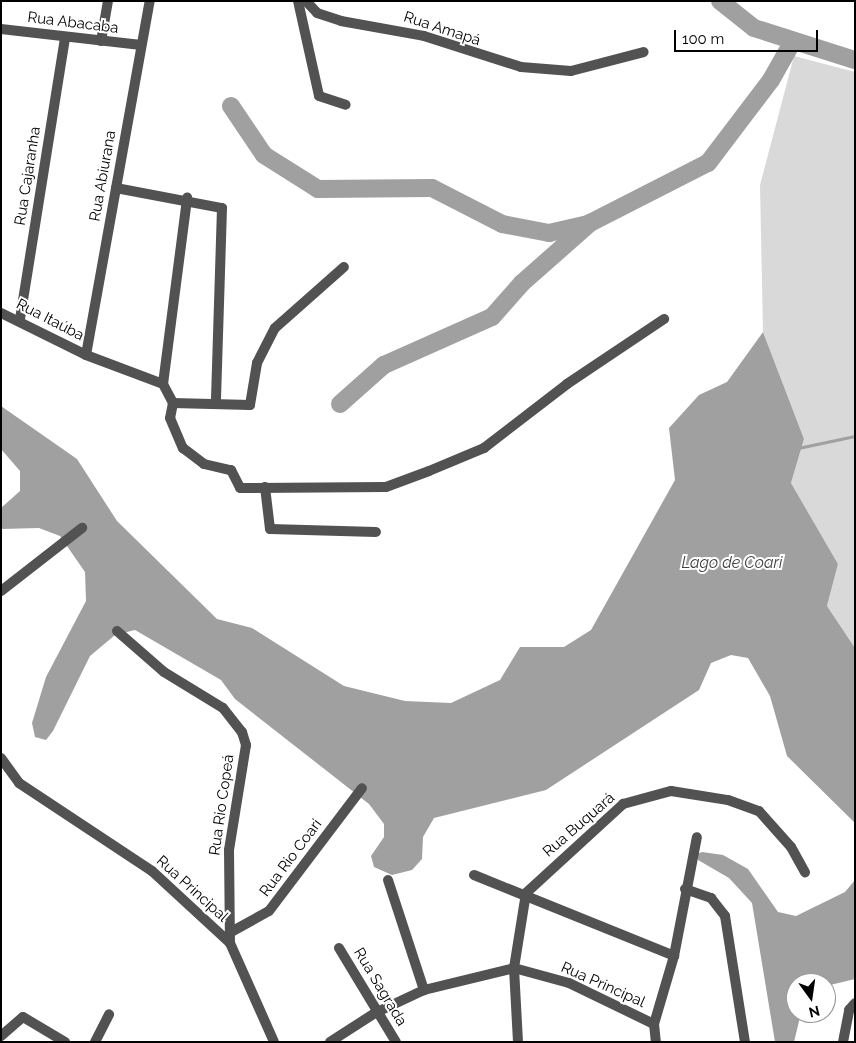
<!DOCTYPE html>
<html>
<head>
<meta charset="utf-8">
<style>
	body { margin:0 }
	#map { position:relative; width:856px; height:1043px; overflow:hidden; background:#fff; font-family:Raleway,sans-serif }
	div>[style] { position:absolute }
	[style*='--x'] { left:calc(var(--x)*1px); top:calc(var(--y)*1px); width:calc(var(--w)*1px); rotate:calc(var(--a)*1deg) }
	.green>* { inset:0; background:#d9d9d9 }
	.water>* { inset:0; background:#a0a0a0 }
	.stream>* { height:3px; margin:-1.5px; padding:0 1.5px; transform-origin:1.5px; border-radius:1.5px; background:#a0a0a0 }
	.river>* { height:18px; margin:-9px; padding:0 9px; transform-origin:9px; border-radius:9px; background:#a0a0a0 }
	.minor>* { height:10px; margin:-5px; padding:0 5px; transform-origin:5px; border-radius:5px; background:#525252 }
	.tertiary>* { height:10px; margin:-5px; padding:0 5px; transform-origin:5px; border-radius:5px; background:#525252 }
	span { translate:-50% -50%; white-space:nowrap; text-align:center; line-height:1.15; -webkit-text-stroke:4px #fff; paint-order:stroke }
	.street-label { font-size:15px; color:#000 }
	.water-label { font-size:16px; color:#414141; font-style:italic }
	.frame { position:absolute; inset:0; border:2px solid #000; pointer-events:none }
	.north { position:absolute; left:786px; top:973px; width:50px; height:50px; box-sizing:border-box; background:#fff; border:1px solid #999; border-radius:50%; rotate:166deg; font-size:14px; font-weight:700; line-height:20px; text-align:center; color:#000 }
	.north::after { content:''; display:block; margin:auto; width:18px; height:22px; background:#000; clip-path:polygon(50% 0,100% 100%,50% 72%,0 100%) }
	.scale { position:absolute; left:674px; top:30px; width:144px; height:22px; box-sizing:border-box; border:2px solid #000; border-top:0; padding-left:6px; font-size:15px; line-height:18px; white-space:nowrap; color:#000; -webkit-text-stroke:4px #fff; paint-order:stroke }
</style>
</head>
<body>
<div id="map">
	<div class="green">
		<div style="clip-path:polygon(794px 56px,855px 72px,855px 648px,827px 606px,838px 564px,791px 483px,804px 439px,763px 332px,760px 185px)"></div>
	</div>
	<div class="water">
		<div style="clip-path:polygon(763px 332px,804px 439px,791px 483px,838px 564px,827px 606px,855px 648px,855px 823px,787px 756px,770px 696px,748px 658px,731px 655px,711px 663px,699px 690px,546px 790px,434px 818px,423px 837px,422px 859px,412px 870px,392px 875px,374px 867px,371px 856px,384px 837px,384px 824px,369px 804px,235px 699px,221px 680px,135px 630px,115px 635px,90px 656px,53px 731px,46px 740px,35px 737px,32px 723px,46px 677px,86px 601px,85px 572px,60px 536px,39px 528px,1px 529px,1px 508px,20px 491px,20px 471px,1px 449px,1px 406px,77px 459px,117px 521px,217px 619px,252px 628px,344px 686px,405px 701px,451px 703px,500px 680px,520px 647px,564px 647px,591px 630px,675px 480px,669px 428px,699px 395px,727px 382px)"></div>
		<div style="clip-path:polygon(702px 852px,723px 855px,748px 869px,778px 912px,796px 916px,845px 892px,855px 880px,855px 979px,826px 986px,796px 983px,796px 1013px,801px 1013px,794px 1042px,775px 1042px,752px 903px,729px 878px,698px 860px,697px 854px)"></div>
	</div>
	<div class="stream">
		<div style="--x:798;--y:448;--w:58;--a:-11.9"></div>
	</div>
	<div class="river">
		<div style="--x:720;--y:1;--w:43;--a:38.5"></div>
		<div style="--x:754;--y:28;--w:106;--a:17.6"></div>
		<div style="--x:231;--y:106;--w:59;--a:56"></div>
		<div style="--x:264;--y:155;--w:64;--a:32.2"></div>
		<div style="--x:318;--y:189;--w:114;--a:-0.5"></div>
		<div style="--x:432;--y:188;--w:79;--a:27.2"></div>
		<div style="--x:502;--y:224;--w:48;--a:10.8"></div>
		<div style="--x:549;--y:233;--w:39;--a:-13"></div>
		<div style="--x:340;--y:404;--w:59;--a:-41.6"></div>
		<div style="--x:384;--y:365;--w:118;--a:-24"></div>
		<div style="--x:492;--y:317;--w:45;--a:-48.6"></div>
		<div style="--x:522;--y:283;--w:91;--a:-41.4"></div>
		<div style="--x:590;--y:223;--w:132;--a:-27"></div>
		<div style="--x:708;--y:163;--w:104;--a:-52.8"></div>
		<div style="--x:771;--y:80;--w:45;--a:-60.6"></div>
	</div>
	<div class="minor">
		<div style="--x:298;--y:1;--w:97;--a:77.5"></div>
		<div style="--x:319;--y:96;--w:28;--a:18"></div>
		<div style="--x:306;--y:1;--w:16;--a:47"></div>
		<div style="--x:317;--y:13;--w:25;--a:18"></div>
		<div style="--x:341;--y:21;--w:84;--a:10.2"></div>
		<div style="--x:424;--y:36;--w:102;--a:17.7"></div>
		<div style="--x:521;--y:67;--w:50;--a:4.6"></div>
		<div style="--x:571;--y:71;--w:75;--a:-14.6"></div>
		<div style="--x:101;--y:41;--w:41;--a:-80.1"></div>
		<div style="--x:116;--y:188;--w:108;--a:10.7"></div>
		<div style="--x:222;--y:208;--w:193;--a:91.8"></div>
		<div style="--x:1;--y:313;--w:95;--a:26.3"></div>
		<div style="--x:86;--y:355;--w:82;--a:20.6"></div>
		<div style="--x:163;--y:384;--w:21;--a:62"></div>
		<div style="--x:173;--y:403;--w:15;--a:101"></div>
		<div style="--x:170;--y:418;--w:33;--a:67"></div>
		<div style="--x:183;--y:448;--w:26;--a:37"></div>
		<div style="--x:204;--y:464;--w:28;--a:13"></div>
		<div style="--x:231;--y:470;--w:20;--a:63"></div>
		<div style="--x:240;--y:488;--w:146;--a:-0.4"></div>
		<div style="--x:386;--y:487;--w:46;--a:-20.4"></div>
		<div style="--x:429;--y:471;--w:60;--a:-22.7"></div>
		<div style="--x:484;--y:448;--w:105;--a:-37.6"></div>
		<div style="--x:567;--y:384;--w:117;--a:-33.8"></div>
		<div style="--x:20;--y:319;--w:285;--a:-80.9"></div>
		<div style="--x:86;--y:355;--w:360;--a:-79.8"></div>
		<div style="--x:163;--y:384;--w:188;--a:-82.6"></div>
		<div style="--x:173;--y:403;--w:77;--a:1.5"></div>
		<div style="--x:250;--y:405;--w:43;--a:-80.5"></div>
		<div style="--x:257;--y:363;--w:39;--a:-63"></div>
		<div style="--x:275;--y:328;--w:92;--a:-41.5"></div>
		<div style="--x:265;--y:487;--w:42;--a:83.2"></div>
		<div style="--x:270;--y:529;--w:106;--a:1.6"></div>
		<div style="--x:1;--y:591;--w:103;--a:-37.9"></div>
		<div style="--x:117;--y:631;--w:62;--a:41.1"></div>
		<div style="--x:164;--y:672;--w:69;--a:31.4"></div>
		<div style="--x:223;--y:708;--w:31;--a:52"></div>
		<div style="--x:242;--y:732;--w:14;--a:73"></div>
		<div style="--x:246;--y:745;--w:106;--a:99.2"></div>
		<div style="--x:229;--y:850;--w:93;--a:89.4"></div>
		<div style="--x:474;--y:875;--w:216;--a:22"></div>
		<div style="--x:388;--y:880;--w:116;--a:71.9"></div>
		<div style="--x:685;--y:889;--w:28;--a:19"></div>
		<div style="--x:711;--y:898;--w:23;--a:52"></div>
		<div style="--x:725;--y:916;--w:128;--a:81"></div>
		<div style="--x:231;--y:932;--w:43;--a:-28.9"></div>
		<div style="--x:269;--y:911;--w:154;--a:-52.9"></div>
		<div style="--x:339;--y:948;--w:110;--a:58.8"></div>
		<div style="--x:654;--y:1024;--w:71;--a:-73.6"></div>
		<div style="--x:674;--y:956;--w:121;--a:-79.1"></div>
		<div style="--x:1;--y:1036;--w:29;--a:-41"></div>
		<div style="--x:23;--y:1017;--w:49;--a:30.8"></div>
		<div style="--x:95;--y:1042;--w:31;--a:-63"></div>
		<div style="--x:518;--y:1042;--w:74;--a:-93.1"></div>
		<div style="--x:514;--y:968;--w:76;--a:-80.9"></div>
		<div style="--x:526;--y:893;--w:132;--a:-42.5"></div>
		<div style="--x:623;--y:804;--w:50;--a:-15.2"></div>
		<div style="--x:671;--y:791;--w:58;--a:9"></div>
		<div style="--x:728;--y:800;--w:33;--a:20"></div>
		<div style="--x:759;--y:811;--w:48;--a:48.4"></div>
		<div style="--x:791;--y:847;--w:29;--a:61"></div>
		<div style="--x:843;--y:1042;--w:33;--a:-79"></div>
		<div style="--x:849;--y:1010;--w:9;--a:-49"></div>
	</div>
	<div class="tertiary">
		<div style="--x:1;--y:29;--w:141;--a:6.5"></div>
		<div style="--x:1;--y:758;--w:31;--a:54"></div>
		<div style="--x:19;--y:783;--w:159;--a:33.5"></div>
		<div style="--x:152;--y:871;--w:106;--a:42.7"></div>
		<div style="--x:230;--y:943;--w:108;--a:66"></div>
		<div style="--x:330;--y:1042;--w:54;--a:-32.8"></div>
		<div style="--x:375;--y:1013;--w:54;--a:-25.1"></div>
		<div style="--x:424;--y:990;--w:93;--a:-13.7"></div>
		<div style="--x:514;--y:968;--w:57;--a:15.3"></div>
		<div style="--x:569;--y:983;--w:94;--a:25.8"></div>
		<div style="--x:654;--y:1024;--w:18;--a:84"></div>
	</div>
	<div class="street-label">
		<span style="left:73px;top:23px;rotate:7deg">Rua Abacaba</span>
		<span style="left:442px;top:29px;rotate:18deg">Rua Amapá</span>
		<span style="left:28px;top:176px;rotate:-81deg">Rua Cajaranha</span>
		<span style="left:103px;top:176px;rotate:-80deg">Rua Abiurana</span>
		<span style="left:50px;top:320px;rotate:27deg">Rua Itaúba</span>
		<span style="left:222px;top:805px;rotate:-82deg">Rua Rio Copeá</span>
		<span style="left:579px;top:825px;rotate:-41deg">Rua Buquará</span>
		<span style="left:291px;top:858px;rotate:-53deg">Rua Rio Coari</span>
		<span style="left:192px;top:889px;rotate:42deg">Rua Principal</span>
		<span style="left:603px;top:985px;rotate:24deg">Rua Principal</span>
		<span style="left:380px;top:987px;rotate:59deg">Rua Sagrada</span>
	</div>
	<div class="water-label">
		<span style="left:732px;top:563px">Lago de Coari</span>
	</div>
	<div class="frame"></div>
	<div class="north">N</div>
	<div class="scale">100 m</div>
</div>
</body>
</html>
